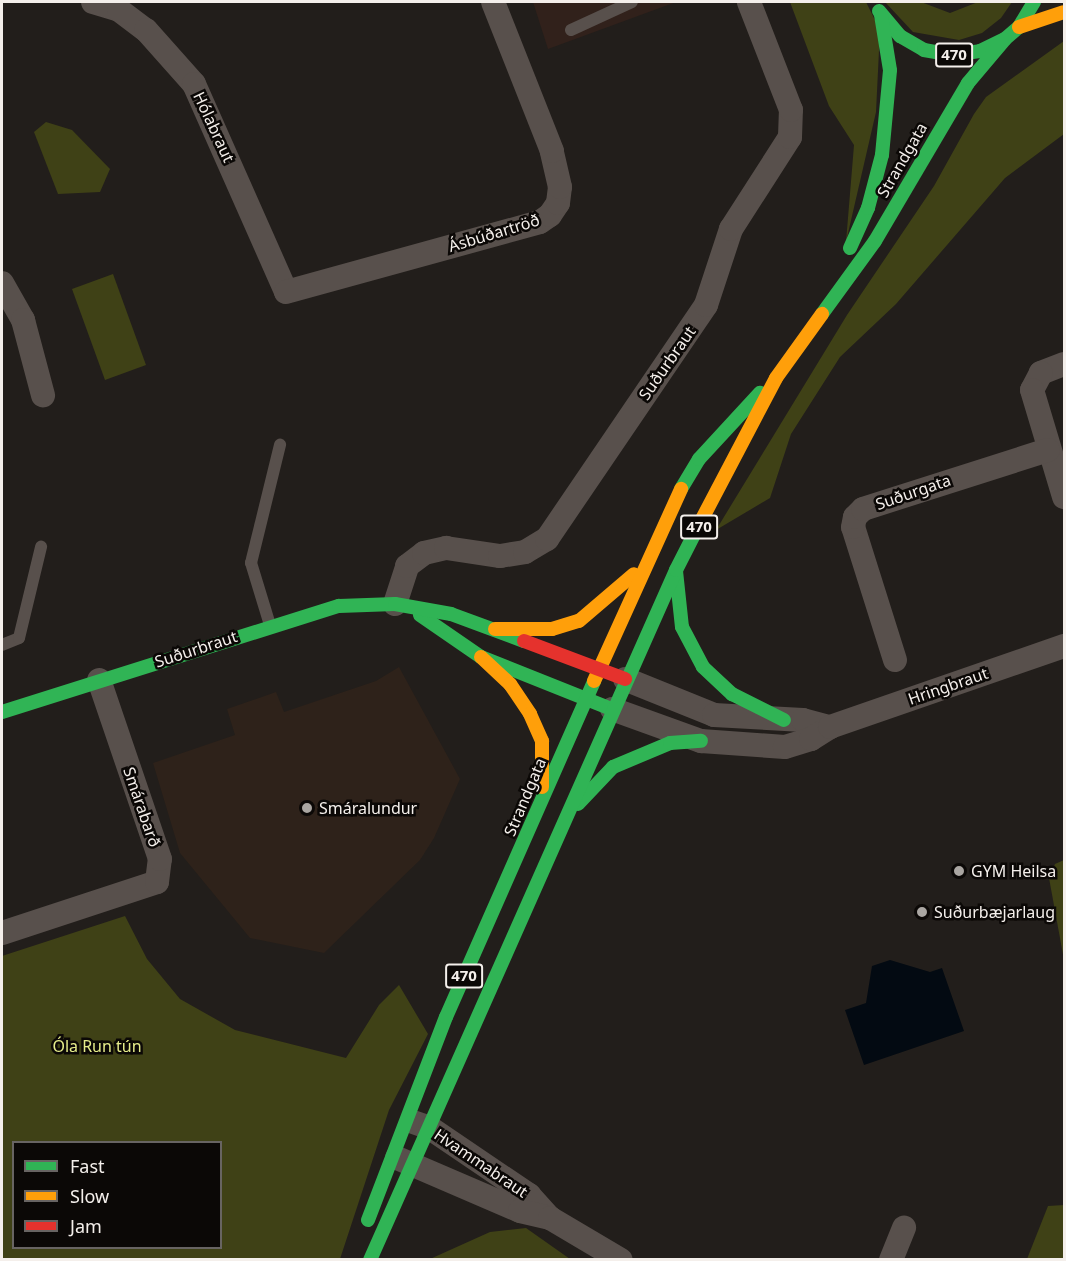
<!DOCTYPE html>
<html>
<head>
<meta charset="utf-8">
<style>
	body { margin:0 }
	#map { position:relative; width:1066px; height:1261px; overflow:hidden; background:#221e1b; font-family:"Noto Sans",sans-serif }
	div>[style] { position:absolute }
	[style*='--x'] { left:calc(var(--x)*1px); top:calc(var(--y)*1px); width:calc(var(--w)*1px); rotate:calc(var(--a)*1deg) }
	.commercial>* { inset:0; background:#31211b }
	.built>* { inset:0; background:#2e221a }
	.green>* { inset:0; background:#3f4116 }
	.water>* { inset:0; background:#030a12 }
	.lane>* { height:12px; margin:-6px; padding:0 6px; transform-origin:6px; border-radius:6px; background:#58504c }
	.street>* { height:24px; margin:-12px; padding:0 12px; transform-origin:12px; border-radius:12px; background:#58504c }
	.fast>* { height:14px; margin:-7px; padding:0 7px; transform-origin:7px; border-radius:7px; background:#30b455 }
	.slow>* { height:14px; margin:-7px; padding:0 7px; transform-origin:7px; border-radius:7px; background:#ff9f0a }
	.jam>* { height:14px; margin:-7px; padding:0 7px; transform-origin:7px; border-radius:7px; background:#e5322d }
	.dots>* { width:16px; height:16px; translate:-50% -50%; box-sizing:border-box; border:3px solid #0b0806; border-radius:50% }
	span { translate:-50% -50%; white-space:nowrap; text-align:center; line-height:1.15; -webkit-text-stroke:5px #0b0806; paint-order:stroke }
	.shield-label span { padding:2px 4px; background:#0b0806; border:2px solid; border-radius:4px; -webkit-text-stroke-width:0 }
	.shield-label { font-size:15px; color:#f4efeb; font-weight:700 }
	.street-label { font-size:16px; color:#f4efeb }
	.poi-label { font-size:16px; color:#f4efeb }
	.left { translate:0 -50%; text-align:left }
	.park-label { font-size:16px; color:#e5ec8a }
	.frame { position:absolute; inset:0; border:3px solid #f4efeb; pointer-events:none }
	.legend { position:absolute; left:12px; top:1141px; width:210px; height:108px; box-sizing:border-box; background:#0b0806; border:2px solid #686462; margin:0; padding:8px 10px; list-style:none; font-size:18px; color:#f4efeb }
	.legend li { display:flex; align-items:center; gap:12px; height:30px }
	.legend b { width:30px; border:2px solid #686462 }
</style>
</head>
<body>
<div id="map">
	<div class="commercial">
		<div style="clip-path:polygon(533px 2px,676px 2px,548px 49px)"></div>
	</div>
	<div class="built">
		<div style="clip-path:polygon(399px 667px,460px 779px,434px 838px,420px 860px,324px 953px,250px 938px,180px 853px,153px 763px,235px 735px,227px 709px,276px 692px,284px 712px,376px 681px)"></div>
	</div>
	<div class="green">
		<div style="clip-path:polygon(790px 2px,866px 2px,880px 30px,876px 112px,846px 242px,854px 145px,829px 106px)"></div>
		<div style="clip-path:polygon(885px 2px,921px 2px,950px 13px,978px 2px,1012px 2px,1001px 18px,982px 33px,959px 40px,913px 32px)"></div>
		<div style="clip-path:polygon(1064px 41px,1064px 134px,1005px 178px,896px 304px,840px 357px,791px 434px,770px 498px,716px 530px,847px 315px,934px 186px,974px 114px,986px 97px)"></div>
		<div style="clip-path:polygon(46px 122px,72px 130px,110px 169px,100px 192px,58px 194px,34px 132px)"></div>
		<div style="clip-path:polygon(113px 274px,146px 365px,105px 380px,72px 289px)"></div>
		<div style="clip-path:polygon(1064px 860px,1064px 960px,1049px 878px,1055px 864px)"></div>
		<div style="clip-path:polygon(evenodd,125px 916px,147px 959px,180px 999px,235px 1030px,346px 1058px,379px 1005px,399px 985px,428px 1034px,389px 1110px,340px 1259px,2px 1259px,2px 956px,125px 916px,14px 1142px,220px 1142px,220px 1248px,14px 1248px,14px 1142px)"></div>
		<div style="clip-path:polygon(1064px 1205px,1064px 1259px,1027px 1259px,1048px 1206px)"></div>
		<div style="clip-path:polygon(526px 1228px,570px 1259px,430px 1259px,490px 1232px)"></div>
	</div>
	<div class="water">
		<div style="clip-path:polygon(890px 960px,930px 972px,942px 968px,964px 1031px,864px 1065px,845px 1010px,866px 1003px,872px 966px)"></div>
	</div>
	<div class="lane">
		<div style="--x:571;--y:30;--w:67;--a:-24.7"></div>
		<div style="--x:270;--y:625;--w:65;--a:-107"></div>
		<div style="--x:251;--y:563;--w:122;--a:-76.2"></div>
		<div style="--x:2;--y:645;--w:18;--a:-22"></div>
		<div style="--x:19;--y:638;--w:94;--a:-76.4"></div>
	</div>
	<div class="street">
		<div style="--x:93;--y:2;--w:27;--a:17"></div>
		<div style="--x:119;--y:10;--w:34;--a:37"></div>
		<div style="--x:146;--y:30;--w:72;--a:48.4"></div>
		<div style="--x:194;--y:84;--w:227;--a:66.1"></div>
		<div style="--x:286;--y:292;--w:263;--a:-15.4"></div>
		<div style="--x:540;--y:222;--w:12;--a:-35"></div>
		<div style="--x:550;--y:215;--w:14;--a:-56"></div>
		<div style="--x:558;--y:203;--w:16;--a:-83"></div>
		<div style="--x:560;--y:187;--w:37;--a:-103"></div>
		<div style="--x:552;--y:151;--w:160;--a:-111.6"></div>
		<div style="--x:2;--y:283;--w:43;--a:60.4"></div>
		<div style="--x:23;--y:320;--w:78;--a:75.1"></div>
		<div style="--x:1064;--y:364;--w:25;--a:159"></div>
		<div style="--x:1041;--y:373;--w:19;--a:118"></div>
		<div style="--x:1032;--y:390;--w:112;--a:73.3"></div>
		<div style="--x:395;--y:604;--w:40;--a:-72"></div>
		<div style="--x:407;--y:566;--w:21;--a:-37"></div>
		<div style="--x:424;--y:553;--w:23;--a:-13"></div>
		<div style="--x:446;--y:548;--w:55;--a:8.4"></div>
		<div style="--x:500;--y:556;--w:25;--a:-9"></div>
		<div style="--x:525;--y:552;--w:26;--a:-31"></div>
		<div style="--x:547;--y:539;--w:283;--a:-55.8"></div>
		<div style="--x:706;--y:305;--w:80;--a:-71.8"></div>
		<div style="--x:731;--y:229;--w:109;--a:-57.3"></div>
		<div style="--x:790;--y:137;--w:27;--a:-88"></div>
		<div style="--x:791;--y:110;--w:116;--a:-111.3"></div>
		<div style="--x:895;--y:660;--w:139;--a:-107.5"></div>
		<div style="--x:853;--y:527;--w:10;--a:-79"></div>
		<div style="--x:855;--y:517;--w:11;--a:-45"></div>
		<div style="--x:863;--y:509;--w:194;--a:-17.7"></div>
		<div style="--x:625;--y:679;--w:96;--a:22"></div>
		<div style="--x:714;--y:715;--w:89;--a:3.2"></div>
		<div style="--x:803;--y:720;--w:28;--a:15"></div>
		<div style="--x:612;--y:709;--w:95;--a:19.8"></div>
		<div style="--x:701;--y:741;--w:84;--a:4.1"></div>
		<div style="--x:785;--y:747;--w:27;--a:-17"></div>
		<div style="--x:811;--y:739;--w:22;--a:-32"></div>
		<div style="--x:830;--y:727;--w:248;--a:-19.1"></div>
		<div style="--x:2;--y:933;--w:163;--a:-18.2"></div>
		<div style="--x:157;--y:882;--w:23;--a:-83"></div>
		<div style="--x:160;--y:859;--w:189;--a:-108.8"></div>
		<div style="--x:413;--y:1122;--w:18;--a:19"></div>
		<div style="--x:430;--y:1128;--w:120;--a:34.1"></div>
		<div style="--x:529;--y:1195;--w:31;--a:48"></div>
		<div style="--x:397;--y:1158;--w:134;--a:23.3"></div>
		<div style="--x:520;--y:1211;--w:31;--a:13"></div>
		<div style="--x:550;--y:1218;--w:82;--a:30.6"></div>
		<div style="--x:891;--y:1260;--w:35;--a:-68"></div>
	</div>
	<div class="fast">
		<div style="--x:879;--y:11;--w:33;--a:50"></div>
		<div style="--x:900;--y:36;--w:28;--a:30"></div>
		<div style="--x:924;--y:50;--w:28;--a:10"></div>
		<div style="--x:952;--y:55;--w:28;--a:-8"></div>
		<div style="--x:980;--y:51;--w:28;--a:-26"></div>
		<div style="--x:1005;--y:39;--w:18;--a:-41"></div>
		<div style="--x:1019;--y:27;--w:29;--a:-59"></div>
		<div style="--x:850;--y:248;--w:44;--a:-65.8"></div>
		<div style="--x:868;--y:208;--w:55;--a:-75.2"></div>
		<div style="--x:882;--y:155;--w:85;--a:-84.6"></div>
		<div style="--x:890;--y:70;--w:56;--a:-99.3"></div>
		<div style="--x:822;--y:314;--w:90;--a:-54"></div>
		<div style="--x:875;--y:241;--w:183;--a:-59.5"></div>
		<div style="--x:968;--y:83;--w:57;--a:-49.9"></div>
		<div style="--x:681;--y:489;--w:35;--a:-59"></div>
		<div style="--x:699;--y:459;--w:90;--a:-47.3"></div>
		<div style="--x:676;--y:571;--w:56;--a:83.9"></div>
		<div style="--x:682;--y:627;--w:45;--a:62.3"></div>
		<div style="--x:703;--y:667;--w:40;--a:43"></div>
		<div style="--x:732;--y:694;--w:58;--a:26.6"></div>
		<div style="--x:420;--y:615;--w:74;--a:34.5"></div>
		<div style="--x:481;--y:657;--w:141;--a:21.7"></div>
		<div style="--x:2;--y:712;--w:353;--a:-17.5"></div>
		<div style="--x:339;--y:606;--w:56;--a:-2"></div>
		<div style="--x:395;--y:604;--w:57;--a:10.1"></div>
		<div style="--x:451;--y:614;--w:78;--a:20.3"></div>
		<div style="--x:578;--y:804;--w:51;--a:-46.6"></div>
		<div style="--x:613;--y:767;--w:62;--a:-22.8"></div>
		<div style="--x:670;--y:743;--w:31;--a:-4"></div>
		<div style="--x:368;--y:1220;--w:217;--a:-69"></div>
		<div style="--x:446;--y:1017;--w:367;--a:-66.2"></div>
		<div style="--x:370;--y:1260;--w:755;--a:-66.08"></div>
		<div style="--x:676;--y:570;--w:55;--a:-63"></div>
	</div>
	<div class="slow">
		<div style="--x:1019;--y:27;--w:47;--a:-18.4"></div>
		<div style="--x:701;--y:521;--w:161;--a:-62.3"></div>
		<div style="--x:776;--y:378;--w:79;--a:-54.3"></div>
		<div style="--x:495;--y:629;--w:57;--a:0"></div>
		<div style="--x:552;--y:629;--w:28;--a:-17"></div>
		<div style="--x:579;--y:621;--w:72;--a:-40.5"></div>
		<div style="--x:481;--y:657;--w:40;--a:43"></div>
		<div style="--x:510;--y:684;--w:36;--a:56"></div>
		<div style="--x:530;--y:714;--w:30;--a:66"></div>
		<div style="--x:542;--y:741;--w:46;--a:90"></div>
		<div style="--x:594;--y:681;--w:211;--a:-65.6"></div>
	</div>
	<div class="jam">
		<div style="--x:524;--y:641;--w:108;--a:20.6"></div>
	</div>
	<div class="dots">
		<div style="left:307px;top:808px;background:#aaa6a2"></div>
		<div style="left:959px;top:871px;background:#aaa6a2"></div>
		<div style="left:922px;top:912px;background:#aaa6a2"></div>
	</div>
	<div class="shield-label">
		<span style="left:954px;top:55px">470</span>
		<span style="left:699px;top:527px">470</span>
		<span style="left:464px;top:976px">470</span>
	</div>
	<div class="street-label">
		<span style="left:214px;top:127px;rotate:65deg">Hólabraut</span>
		<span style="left:902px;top:160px;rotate:-60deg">Strandgata</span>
		<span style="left:494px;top:233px;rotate:-17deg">Ásbúðartröð</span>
		<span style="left:667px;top:363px;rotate:-55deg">Suðurbraut</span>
		<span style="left:913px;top:492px;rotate:-19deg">Suðurgata</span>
		<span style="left:196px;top:649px;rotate:-18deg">Suðurbraut</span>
		<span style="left:948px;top:686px;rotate:-19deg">Hringbraut</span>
		<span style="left:525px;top:797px;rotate:-67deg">Strandgata</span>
		<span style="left:142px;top:807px;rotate:71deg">Smárabarð</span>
		<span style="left:481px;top:1163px;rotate:34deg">Hvammabraut</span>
	</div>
	<div class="poi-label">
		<span class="left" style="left:319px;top:808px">Smáralundur</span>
		<span class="left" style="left:971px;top:871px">GYM Heilsa</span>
		<span class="left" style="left:934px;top:912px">Suðurbæjarlaug</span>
	</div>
	<div class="park-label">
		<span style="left:97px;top:1046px">Óla Run tún</span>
	</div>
	<div class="frame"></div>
	<ul class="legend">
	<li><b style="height:8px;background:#30b455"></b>Fast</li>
	<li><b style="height:8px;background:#ff9f0a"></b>Slow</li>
	<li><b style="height:8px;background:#e5322d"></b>Jam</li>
	</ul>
</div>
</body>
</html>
